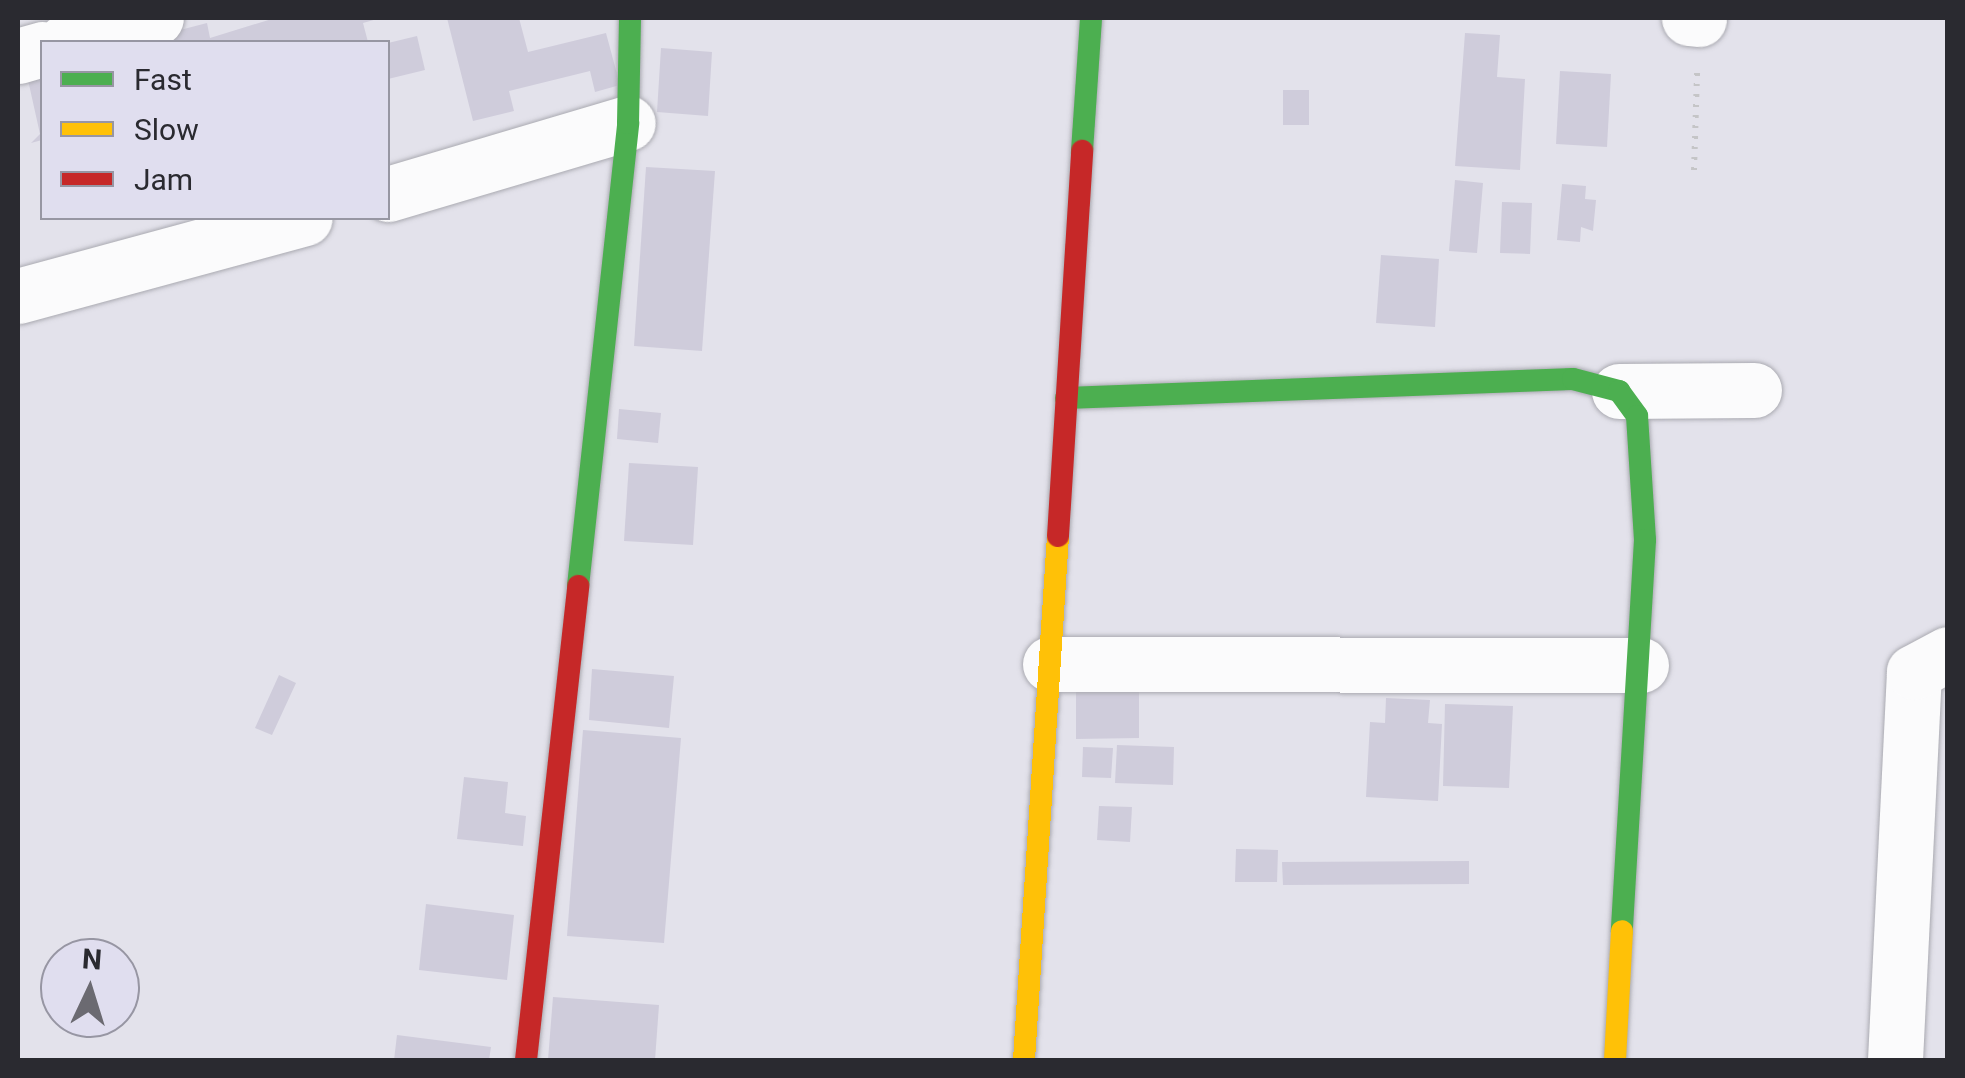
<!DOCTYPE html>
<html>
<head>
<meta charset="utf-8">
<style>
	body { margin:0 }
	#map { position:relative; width:1965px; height:1078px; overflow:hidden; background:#e3e2eb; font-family:Roboto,sans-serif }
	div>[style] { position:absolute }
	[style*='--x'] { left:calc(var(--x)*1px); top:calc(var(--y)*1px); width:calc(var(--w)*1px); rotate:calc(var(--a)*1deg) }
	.building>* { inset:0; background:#cfccdb }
	.path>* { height:6px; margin-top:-3px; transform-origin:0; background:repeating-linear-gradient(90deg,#c5c5c7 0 2.5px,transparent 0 10.5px) }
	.roads { filter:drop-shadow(0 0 2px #aaaab1) drop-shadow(0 0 2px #aaaab1) }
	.street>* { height:55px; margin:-27.5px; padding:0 27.5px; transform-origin:27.5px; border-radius:27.5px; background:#fbfbfc }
	.fast>* { height:22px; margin:-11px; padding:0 11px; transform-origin:11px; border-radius:11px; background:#4caf50 }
	.slow>* { height:22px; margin:-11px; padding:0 11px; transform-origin:11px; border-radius:11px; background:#ffc107 }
	.jam>* { height:22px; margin:-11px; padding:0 11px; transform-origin:11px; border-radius:11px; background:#c62828 }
	span { translate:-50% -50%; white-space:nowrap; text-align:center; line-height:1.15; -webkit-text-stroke:10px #e0deef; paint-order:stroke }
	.frame { position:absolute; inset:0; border:20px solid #2a2a30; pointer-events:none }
	.legend { position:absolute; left:40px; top:40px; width:350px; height:180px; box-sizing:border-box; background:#e0deef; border:2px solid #9796a3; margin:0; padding:12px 18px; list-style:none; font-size:30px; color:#2a2a30 }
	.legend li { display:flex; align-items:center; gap:20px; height:50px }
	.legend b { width:50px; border:2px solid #9796a3 }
	.north { position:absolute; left:40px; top:938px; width:100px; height:100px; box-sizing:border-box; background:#e0deef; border:2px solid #9796a3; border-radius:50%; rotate:4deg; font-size:28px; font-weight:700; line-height:40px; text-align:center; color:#2a2a30 }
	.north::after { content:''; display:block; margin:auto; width:35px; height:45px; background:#6b6a71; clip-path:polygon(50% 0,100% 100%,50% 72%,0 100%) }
</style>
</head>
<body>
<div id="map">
	<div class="building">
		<div style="clip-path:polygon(275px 18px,377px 19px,363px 23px,368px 42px,134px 42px,207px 23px,210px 38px)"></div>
		<div style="clip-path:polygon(447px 18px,519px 18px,528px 52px,606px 33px,620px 85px,595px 92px,590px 71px,509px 91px,514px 111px,473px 121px)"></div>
		<div style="clip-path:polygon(1465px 33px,1500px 35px,1497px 77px,1525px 79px,1520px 170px,1455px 166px)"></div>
		<div style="clip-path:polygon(417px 36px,425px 70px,388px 79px,388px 43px)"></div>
		<div style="clip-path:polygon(661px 48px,712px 52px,708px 116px,657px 112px)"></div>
		<div style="clip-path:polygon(1560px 71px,1611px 74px,1607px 147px,1556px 144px)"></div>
		<div style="clip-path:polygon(42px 77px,42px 140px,31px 143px,40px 134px,28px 80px)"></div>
		<div style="clip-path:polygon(1283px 90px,1309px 90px,1309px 125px,1283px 125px)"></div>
		<div style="clip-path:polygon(646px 167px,715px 171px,702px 351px,634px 346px)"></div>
		<div style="clip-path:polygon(1455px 180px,1483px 183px,1477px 253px,1449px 251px)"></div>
		<div style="clip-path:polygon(1562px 184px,1586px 186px,1585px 199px,1596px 200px,1593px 231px,1581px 227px,1580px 242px,1557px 240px)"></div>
		<div style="clip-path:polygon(1502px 202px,1532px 203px,1530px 254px,1500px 253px)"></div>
		<div style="clip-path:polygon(1381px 255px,1439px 259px,1435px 327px,1376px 323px)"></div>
		<div style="clip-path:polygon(619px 409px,661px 413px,658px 443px,617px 439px)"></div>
		<div style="clip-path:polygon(629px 463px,698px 467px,693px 545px,624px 541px)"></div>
		<div style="clip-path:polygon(592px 669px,674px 676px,669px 728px,589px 720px)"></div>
		<div style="clip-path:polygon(279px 675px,296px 683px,272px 735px,255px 728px)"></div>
		<div style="clip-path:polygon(1076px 684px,1139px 684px,1139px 738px,1076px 739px)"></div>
		<div style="clip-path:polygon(1386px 698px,1430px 700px,1428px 723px,1442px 724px,1438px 801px,1366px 797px,1370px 722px,1385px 723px)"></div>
		<div style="clip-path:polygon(1445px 704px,1513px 706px,1509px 788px,1443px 786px)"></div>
		<div style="clip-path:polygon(583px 730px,681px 738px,664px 943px,567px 936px)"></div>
		<div style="clip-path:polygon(1117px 745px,1174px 747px,1173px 785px,1115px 783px)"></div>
		<div style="clip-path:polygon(1083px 747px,1113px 748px,1111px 778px,1082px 777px)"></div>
		<div style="clip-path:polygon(464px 777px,508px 782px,505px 813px,526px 816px,523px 846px,457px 839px)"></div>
		<div style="clip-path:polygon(1099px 806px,1132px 807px,1130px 842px,1097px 840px)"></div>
		<div style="clip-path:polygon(1236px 849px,1278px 850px,1277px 882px,1235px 882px)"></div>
		<div style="clip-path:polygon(1469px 861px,1469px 884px,1283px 885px,1282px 862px)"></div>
		<div style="clip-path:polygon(426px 904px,514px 915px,507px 980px,419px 970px)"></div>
		<div style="clip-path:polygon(553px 997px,659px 1005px,655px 1060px,548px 1060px)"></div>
		<div style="clip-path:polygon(397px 1035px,491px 1047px,489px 1060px,394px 1060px)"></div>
	</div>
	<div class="path">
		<div style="--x:1694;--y:170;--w:98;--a:-88.2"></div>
	</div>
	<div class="roads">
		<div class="street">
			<div style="--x:1689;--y:18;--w:10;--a:6"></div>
			<div style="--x:65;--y:42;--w:94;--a:-14.8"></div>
			<div style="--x:18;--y:56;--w:25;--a:-16"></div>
			<div style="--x:388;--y:194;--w:250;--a:-16.5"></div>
			<div style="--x:18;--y:296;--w:297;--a:-15.2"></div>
			<div style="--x:1619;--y:391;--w:135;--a:-0.4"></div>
			<div style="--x:1050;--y:664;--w:591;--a:0.1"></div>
			<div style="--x:1895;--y:1060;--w:388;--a:-87.2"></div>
			<div style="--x:1914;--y:672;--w:38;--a:-28"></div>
		</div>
		<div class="fast">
			<div style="--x:1082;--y:151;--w:133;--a:-86.1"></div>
			<div style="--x:1066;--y:398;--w:507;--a:-2.15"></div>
			<div style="--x:1573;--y:379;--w:48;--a:14.6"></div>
			<div style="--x:1619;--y:391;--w:31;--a:54"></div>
			<div style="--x:1637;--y:416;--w:124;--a:86.3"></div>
			<div style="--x:1645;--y:540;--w:392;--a:93.4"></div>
			<div style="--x:578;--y:586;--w:466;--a:-83.8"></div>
			<div style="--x:628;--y:123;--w:105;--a:-88.9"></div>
		</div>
		<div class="slow">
			<div style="--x:1024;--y:1060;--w:525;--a:-86.29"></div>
			<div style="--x:1615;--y:1060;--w:129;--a:-86.9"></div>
		</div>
		<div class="jam">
			<div style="--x:1058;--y:536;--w:386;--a:-86.4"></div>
			<div style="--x:526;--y:1060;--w:477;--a:-83.7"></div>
		</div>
	</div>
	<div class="frame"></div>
	<ul class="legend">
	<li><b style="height:12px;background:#4caf50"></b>Fast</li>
	<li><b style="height:12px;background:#ffc107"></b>Slow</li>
	<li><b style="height:12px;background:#c62828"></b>Jam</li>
	</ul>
	<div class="north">N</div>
</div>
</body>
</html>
